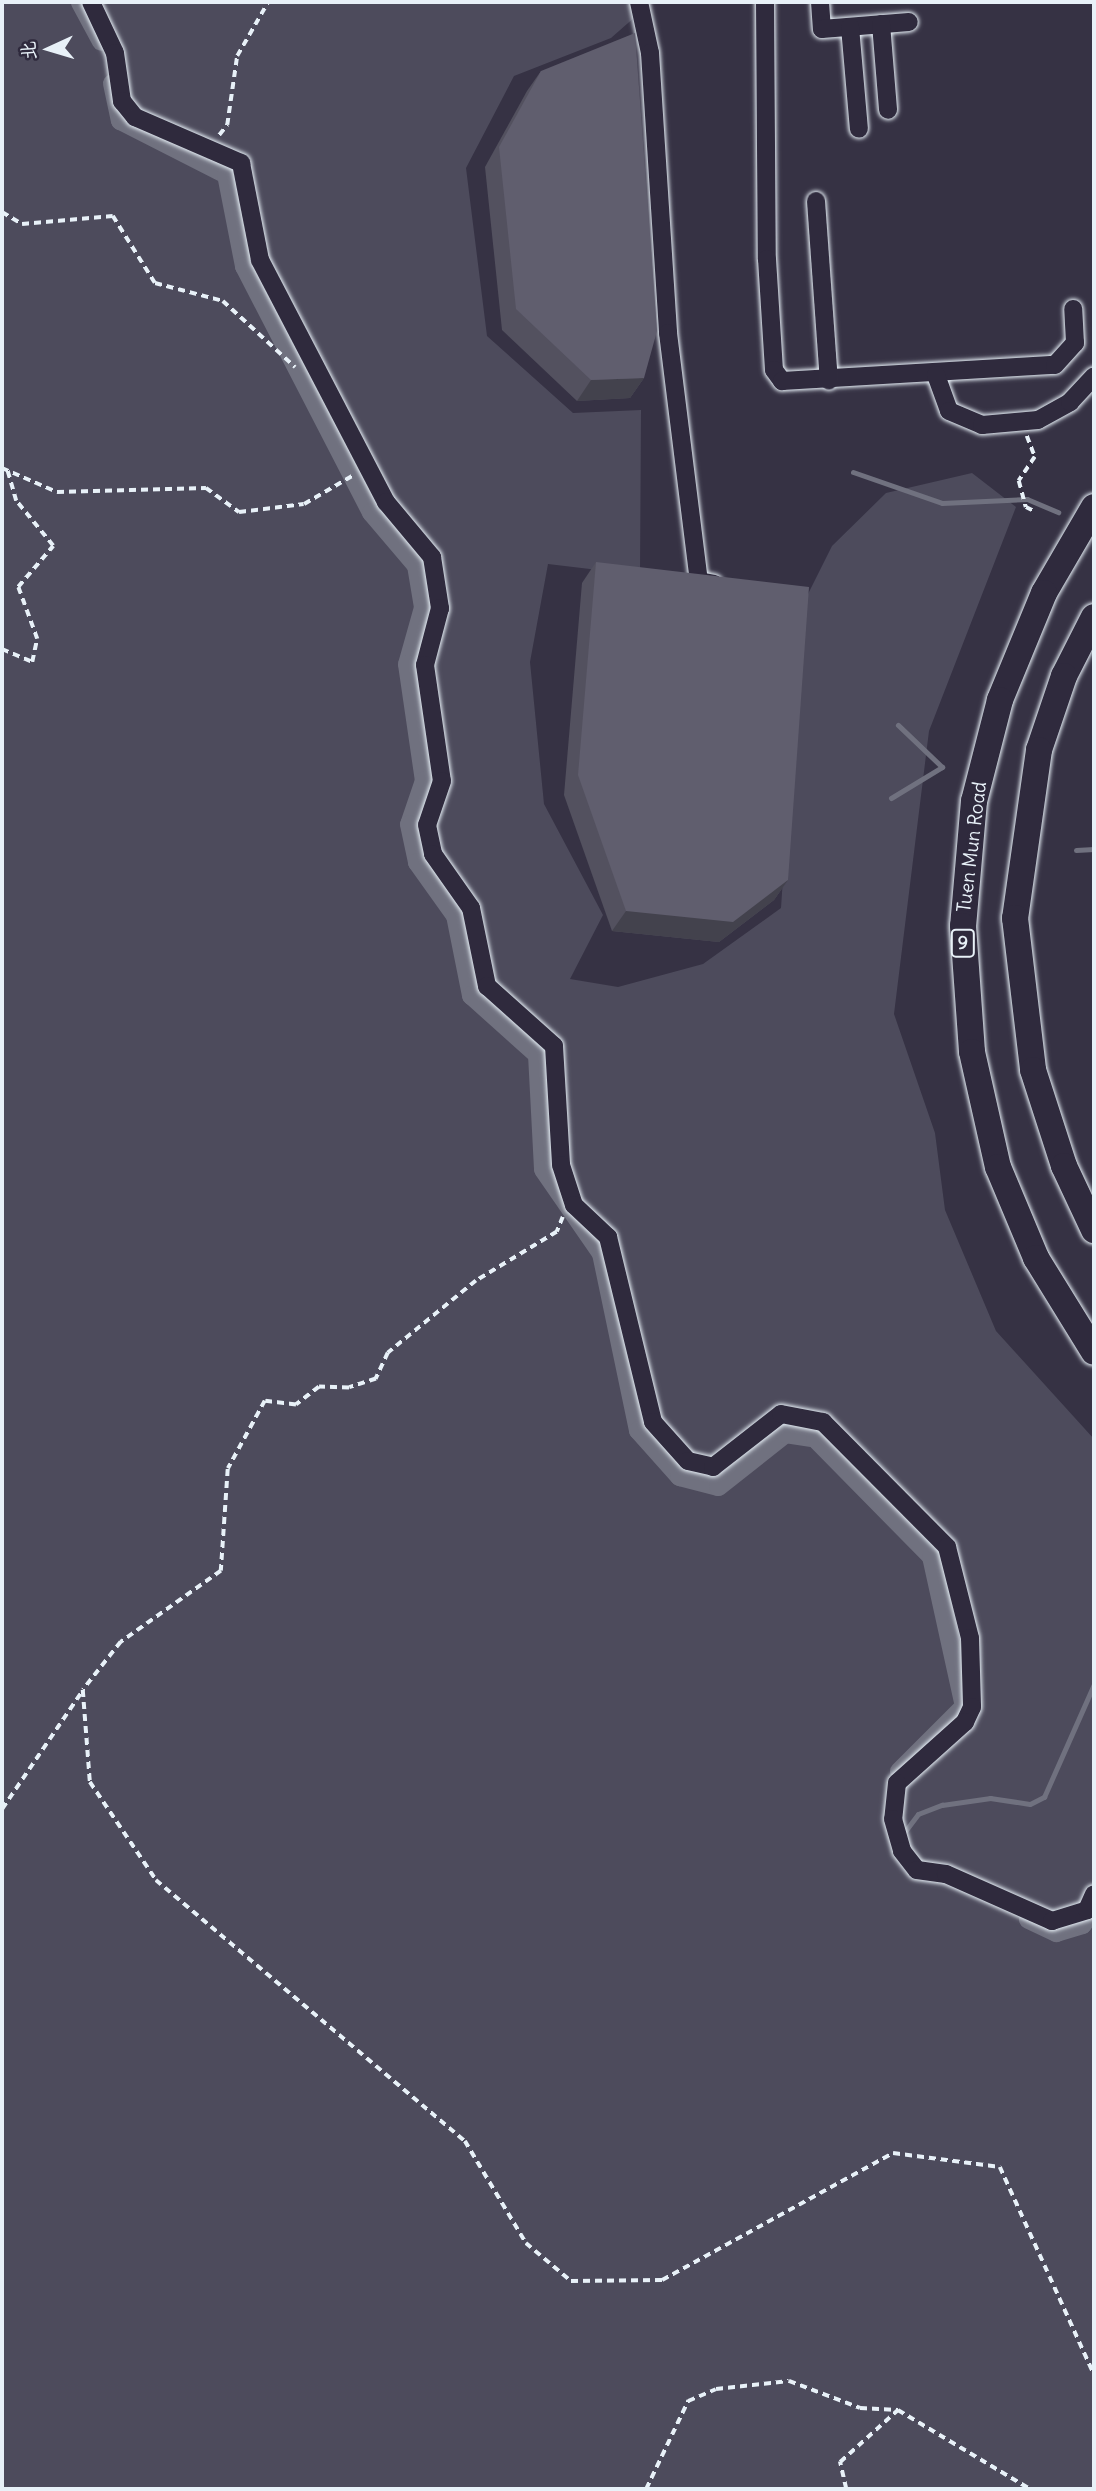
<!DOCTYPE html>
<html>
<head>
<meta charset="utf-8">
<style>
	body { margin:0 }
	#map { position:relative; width:1096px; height:2491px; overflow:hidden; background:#363244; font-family:Delius,"LXGW WenKai TC",sans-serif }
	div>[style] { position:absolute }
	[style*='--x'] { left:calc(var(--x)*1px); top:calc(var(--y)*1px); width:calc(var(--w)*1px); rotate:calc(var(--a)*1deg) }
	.green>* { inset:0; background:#4d4b5c }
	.stream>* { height:5px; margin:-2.5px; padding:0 2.5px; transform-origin:2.5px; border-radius:2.5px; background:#70717f }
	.canal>* { height:19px; margin:-9.5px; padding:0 9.5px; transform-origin:9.5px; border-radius:9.5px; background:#70717f }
	.path>* { height:3.5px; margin-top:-1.75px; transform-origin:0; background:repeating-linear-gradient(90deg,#e8f1f8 0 7px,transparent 0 12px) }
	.roads { filter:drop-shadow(0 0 2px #e8f1f8) drop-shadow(0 0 2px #e8f1f8) }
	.minor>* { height:18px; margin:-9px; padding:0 9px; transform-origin:9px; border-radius:9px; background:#2f2a3d }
	.highway>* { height:26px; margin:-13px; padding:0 13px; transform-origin:13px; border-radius:13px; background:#2f2a3d }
	.wall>* { inset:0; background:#53515f }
	.shaded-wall>* { inset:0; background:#43424d }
	.building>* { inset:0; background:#605e6e }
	span { translate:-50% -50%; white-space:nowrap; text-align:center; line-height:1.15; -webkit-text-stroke:5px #2f2a3d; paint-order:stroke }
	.shield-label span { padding:2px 5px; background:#2f2a3d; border:2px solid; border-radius:5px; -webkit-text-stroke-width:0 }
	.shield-label { font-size:18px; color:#e8f1f8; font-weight:700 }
	.street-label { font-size:19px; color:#e8f1f8 }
	.frame { position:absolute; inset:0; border:4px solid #e8f1f8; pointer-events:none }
	.north { position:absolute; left:14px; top:14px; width:70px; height:70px; -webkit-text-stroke:5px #2f2a3d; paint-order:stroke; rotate:266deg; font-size:19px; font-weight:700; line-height:28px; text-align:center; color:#e8f1f8 }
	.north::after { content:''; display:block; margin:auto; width:24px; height:32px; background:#e8f1f8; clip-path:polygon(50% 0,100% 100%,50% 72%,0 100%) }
</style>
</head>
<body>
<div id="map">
	<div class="green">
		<div style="clip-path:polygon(2px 2px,652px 2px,611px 38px,514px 76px,466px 168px,487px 336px,573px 413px,641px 410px,640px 575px,548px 564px,530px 662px,544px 804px,603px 915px,570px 979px,618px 987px,703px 964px,781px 908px,801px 608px,832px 546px,886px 493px,972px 473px,1016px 507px,929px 731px,894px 1014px,935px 1133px,945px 1210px,996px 1331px,1094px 1439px,1094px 2489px,2px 2489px)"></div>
	</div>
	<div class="stream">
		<div style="--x:853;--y:472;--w:94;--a:19.2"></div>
		<div style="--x:942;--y:503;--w:85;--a:-2.7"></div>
		<div style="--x:1027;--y:499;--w:34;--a:23"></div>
		<div style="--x:891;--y:798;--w:60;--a:-31.3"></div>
		<div style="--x:942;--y:767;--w:61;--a:-136.3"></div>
		<div style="--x:1076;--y:850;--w:18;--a:-3"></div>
		<div style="--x:903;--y:1834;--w:25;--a:-53"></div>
		<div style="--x:918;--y:1814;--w:26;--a:-21"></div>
		<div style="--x:942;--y:1805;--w:49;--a:-8.3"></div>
		<div style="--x:990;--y:1798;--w:40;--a:8.5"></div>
		<div style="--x:1030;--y:1804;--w:16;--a:-27"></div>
		<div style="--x:1044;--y:1797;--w:124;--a:-66.1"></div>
	</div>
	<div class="canal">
		<div style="--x:80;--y:2;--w:44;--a:61.7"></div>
		<div style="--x:112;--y:83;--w:38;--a:78"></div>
		<div style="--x:120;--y:120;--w:119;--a:27"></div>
		<div style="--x:226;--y:174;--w:94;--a:78.9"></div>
		<div style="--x:244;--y:266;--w:277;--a:62.7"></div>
		<div style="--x:371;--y:512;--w:70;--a:49.7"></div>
		<div style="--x:416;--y:565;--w:43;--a:80.5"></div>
		<div style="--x:423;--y:607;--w:59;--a:105.7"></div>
		<div style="--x:407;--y:664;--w:117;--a:81.7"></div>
		<div style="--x:424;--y:780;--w:46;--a:108.8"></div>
		<div style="--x:409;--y:824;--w:39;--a:78"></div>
		<div style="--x:417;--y:862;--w:65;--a:54.4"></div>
		<div style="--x:455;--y:915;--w:82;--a:78.7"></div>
		<div style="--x:471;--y:995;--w:89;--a:41.8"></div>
		<div style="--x:537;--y:1054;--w:115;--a:87"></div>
		<div style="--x:543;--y:1169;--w:102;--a:55.4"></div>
		<div style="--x:601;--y:1253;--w:181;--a:78.2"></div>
		<div style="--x:638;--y:1430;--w:62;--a:48.3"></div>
		<div style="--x:679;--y:1476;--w:40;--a:14.4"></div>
		<div style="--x:718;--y:1486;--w:85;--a:-38.3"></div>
		<div style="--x:785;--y:1433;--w:30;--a:9"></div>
		<div style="--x:815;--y:1438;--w:165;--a:45.5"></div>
		<div style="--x:931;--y:1556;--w:154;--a:77.6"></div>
		<div style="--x:964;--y:1706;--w:92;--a:135"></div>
		<div style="--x:1028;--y:1919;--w:31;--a:25"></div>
		<div style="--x:1056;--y:1932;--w:27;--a:-17"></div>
		<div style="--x:1082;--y:1924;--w:21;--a:-55"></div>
	</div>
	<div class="path">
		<div style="--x:219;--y:135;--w:13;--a:-51"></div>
		<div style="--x:227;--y:125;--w:70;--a:-81.8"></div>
		<div style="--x:237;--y:56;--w:62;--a:-60.1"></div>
		<div style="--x:2;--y:212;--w:23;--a:31"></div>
		<div style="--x:22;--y:224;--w:91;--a:-5"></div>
		<div style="--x:113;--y:216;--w:79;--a:57.9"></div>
		<div style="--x:155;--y:283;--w:70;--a:14.8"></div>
		<div style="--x:223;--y:301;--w:98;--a:42.5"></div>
		<div style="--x:1027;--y:436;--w:22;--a:69"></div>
		<div style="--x:1035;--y:457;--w:29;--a:124"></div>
		<div style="--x:1019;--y:481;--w:27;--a:75"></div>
		<div style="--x:1026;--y:507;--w:9;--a:27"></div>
		<div style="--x:2;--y:468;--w:60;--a:23.6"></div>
		<div style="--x:57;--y:492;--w:149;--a:-1.5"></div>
		<div style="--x:206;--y:488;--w:41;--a:36"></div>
		<div style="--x:239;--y:512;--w:65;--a:-7"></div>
		<div style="--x:304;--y:504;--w:56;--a:-30.3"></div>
		<div style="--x:2;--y:649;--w:33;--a:23"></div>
		<div style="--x:32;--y:662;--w:24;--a:-78"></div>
		<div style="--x:37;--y:639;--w:55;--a:-110.1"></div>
		<div style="--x:18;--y:587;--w:54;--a:-49.5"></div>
		<div style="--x:53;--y:546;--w:58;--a:-129.4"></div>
		<div style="--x:16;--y:501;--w:32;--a:-106"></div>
		<div style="--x:563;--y:1217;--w:16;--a:112"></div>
		<div style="--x:557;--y:1232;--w:95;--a:148.8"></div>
		<div style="--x:476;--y:1281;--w:114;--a:140.7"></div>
		<div style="--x:388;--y:1353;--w:29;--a:115"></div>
		<div style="--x:376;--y:1379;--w:28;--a:162"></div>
		<div style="--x:349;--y:1388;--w:30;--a:-178"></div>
		<div style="--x:319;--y:1387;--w:29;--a:142"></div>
		<div style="--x:296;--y:1405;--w:31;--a:-173"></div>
		<div style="--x:265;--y:1401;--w:77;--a:118.6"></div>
		<div style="--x:228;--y:1469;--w:102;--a:93.9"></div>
		<div style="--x:221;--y:1571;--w:123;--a:144.6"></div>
		<div style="--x:121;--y:1642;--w:61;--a:128.4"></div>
		<div style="--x:83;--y:1690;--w:92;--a:85.6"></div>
		<div style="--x:90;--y:1782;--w:118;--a:56"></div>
		<div style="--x:156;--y:1880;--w:404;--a:40.2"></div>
		<div style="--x:465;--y:2141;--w:119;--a:59.1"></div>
		<div style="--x:526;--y:2243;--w:59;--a:40.2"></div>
		<div style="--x:571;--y:2281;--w:91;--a:-0.6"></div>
		<div style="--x:662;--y:2280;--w:264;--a:-28.8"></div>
		<div style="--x:893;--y:2153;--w:108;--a:7.5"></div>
		<div style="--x:1000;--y:2167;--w:227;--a:65.6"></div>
		<div style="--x:2;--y:1809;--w:144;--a:-55.8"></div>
		<div style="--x:646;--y:2489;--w:98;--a:-64.5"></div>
		<div style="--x:688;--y:2401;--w:30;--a:-23"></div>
		<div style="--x:716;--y:2389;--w:73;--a:-6.3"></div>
		<div style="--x:789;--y:2381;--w:76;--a:20.8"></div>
		<div style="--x:860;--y:2408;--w:38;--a:3"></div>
		<div style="--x:846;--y:2489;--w:28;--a:-103"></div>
		<div style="--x:840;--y:2462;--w:78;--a:-41.9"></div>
		<div style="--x:898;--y:2410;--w:154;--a:30.9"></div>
	</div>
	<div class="roads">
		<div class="minor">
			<div style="--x:91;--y:2;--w:56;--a:64.8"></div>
			<div style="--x:115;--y:53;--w:49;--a:81.7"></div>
			<div style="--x:122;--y:101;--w:21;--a:51"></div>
			<div style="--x:135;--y:117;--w:116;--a:23.5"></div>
			<div style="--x:241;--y:163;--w:99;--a:78.9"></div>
			<div style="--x:260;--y:260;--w:273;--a:62.5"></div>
			<div style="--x:386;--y:502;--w:72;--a:50.1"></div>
			<div style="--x:432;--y:557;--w:52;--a:81.1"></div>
			<div style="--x:440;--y:608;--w:59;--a:104.7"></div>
			<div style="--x:425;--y:665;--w:117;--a:81.7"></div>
			<div style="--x:442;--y:781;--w:46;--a:108.8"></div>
			<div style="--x:427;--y:825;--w:30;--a:78"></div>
			<div style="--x:433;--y:854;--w:66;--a:54.9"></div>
			<div style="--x:471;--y:908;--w:80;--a:78.4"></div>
			<div style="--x:487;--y:986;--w:90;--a:41.8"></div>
			<div style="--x:554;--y:1046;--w:119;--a:86.6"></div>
			<div style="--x:561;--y:1165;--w:42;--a:72"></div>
			<div style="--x:574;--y:1205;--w:47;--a:43.3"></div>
			<div style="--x:608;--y:1237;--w:190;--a:76.3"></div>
			<div style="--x:653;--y:1422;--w:52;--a:48.1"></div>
			<div style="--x:688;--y:1461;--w:26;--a:13"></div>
			<div style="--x:713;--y:1467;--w:86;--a:-37.9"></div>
			<div style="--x:781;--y:1414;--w:43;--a:10.8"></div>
			<div style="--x:823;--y:1422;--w:176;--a:45.2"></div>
			<div style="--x:947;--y:1547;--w:94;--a:75.8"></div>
			<div style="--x:970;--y:1638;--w:69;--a:88.3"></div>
			<div style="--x:972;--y:1707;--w:17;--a:115"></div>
			<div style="--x:965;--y:1722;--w:91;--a:138.1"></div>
			<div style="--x:897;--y:1783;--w:36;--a:96"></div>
			<div style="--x:893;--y:1819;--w:33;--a:74"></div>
			<div style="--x:902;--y:1851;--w:24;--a:52"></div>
			<div style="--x:917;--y:1870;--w:29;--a:8"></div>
			<div style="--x:946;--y:1874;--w:116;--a:23.9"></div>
			<div style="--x:1052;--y:1921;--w:37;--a:-17"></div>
			<div style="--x:1087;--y:1910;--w:17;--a:-66"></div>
			<div style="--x:639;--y:2;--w:52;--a:77.8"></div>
			<div style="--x:650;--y:53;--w:281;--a:86.3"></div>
			<div style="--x:668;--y:333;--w:250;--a:82.9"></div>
			<div style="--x:699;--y:581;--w:15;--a:11"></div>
			<div style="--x:765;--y:2;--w:257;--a:89.6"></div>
			<div style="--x:767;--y:259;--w:111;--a:86.4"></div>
			<div style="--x:774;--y:370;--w:14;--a:54"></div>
			<div style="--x:782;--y:381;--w:273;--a:-3.4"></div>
			<div style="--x:1055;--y:365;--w:30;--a:-48"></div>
			<div style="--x:1075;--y:343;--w:34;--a:-93"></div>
			<div style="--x:820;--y:2;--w:27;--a:86"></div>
			<div style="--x:822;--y:29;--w:87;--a:-4.6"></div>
			<div style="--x:881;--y:24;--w:86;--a:85.3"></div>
			<div style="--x:850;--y:27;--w:102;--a:85"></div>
			<div style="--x:816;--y:201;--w:180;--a:85.9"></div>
			<div style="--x:936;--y:375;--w:38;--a:70"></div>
			<div style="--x:949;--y:411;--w:36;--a:23"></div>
			<div style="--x:982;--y:425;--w:56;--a:-5.1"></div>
			<div style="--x:1038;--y:420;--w:37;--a:-29"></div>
			<div style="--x:1070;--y:402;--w:35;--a:-47"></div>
		</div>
		<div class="highway">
			<div style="--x:1094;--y:507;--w:99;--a:120.2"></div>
			<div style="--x:1044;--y:593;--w:116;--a:112.4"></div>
			<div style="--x:1000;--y:700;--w:104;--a:104.4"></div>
			<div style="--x:974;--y:801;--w:125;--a:95"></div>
			<div style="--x:963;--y:926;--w:126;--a:85.9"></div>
			<div style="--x:972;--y:1052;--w:118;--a:77.3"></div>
			<div style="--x:998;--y:1167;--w:99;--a:67.3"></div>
			<div style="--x:1036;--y:1258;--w:110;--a:58.3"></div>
			<div style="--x:1094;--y:617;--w:66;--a:117"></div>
			<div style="--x:1064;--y:676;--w:78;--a:108.7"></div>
			<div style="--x:1039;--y:750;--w:170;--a:98.1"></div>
			<div style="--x:1015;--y:918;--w:153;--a:83.2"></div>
			<div style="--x:1033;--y:1070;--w:101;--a:72.1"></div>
			<div style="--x:1064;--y:1166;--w:71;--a:64.9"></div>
		</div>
	</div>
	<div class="wall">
		<div style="clip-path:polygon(541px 71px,644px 378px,630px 398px,577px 401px,502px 330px,485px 167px,527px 91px)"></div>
		<div style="clip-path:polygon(596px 562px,788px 880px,774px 900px,719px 942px,612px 931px,564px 795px,582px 583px)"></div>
	</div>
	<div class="shaded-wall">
		<div style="clip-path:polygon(644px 378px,630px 398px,577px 401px,591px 380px)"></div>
		<div style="clip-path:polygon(788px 880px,774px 900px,719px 942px,612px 931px,626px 911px)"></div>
	</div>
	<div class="building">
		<div style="clip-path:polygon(635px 33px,657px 331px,644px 378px,591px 380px,516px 309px,499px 147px,541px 71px)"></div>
		<div style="clip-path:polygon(596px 562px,809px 587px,788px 880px,733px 922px,626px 911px,578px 775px)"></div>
	</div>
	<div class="shield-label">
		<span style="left:963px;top:943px">9</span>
	</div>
	<div class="street-label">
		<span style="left:972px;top:847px;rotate:-83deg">Tuen Mun Road</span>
	</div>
	<div class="frame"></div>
	<div class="north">北</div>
</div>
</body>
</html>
